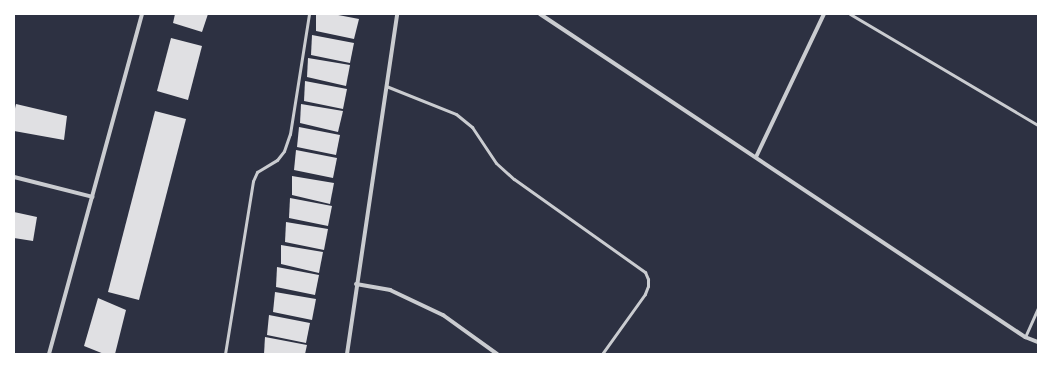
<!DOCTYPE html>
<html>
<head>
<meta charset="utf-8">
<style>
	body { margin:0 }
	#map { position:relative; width:1052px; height:368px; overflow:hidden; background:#2d3142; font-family:Commissioner,sans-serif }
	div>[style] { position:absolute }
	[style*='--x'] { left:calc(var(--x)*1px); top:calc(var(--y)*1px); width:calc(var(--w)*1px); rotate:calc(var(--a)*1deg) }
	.building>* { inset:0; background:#e0e0e3 }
	.service>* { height:3px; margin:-1.5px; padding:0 1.5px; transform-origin:1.5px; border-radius:1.5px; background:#caccd0 }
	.minor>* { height:4px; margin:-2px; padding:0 2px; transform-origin:2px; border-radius:2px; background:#caccd0 }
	span { translate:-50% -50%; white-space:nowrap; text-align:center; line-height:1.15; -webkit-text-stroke:4px #fff; paint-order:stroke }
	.frame { position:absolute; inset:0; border:15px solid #fff; pointer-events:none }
</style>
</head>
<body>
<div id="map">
	<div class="building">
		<div style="clip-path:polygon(175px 14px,208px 14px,202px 32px,173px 23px)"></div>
		<div style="clip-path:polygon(316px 14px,333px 14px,359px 19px,354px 39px,316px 31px)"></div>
		<div style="clip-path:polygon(312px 35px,354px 43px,350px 63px,311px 55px)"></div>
		<div style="clip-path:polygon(171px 38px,202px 46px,188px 100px,157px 91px)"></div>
		<div style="clip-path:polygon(308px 58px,350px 65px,346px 86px,307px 77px)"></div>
		<div style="clip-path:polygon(305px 81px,347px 89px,343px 109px,304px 101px)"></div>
		<div style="clip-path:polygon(16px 104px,67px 116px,64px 140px,14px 131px,14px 113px)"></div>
		<div style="clip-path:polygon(301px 104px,343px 111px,338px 132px,300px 123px)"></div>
		<div style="clip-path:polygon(155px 111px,186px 119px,139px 300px,108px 292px)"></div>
		<div style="clip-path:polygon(299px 127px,340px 135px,336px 155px,297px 147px)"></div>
		<div style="clip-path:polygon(296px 150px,337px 158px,333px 178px,294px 170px)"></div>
		<div style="clip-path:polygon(292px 176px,334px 183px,330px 204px,292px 195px)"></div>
		<div style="clip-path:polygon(290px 198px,332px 206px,328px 226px,289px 218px)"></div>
		<div style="clip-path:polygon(14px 212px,37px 217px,33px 241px,14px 238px)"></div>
		<div style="clip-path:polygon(286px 222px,328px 229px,324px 250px,285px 242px)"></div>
		<div style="clip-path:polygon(281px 245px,323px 252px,319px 273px,281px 264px)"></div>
		<div style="clip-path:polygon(277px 267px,319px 275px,315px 295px,276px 287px)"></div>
		<div style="clip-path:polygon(275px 292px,316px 299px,312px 320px,273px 312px)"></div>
		<div style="clip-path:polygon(98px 298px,126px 310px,115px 354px,104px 354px,84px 346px)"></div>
		<div style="clip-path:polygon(269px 315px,310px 323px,306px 343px,267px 335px)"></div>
		<div style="clip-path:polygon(265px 337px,307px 345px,305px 354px,264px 354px)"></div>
	</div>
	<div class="service">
		<div style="--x:850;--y:14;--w:218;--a:30.6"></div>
		<div style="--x:386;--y:86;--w:75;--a:21.8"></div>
		<div style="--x:456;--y:114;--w:21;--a:39"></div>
		<div style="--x:472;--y:127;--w:43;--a:56.3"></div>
		<div style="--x:496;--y:163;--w:24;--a:42"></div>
		<div style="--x:514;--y:179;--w:161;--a:35.4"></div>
		<div style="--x:645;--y:272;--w:8;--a:67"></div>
		<div style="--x:648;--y:279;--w:7;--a:90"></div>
		<div style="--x:648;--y:286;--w:9;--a:111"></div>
		<div style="--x:645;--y:294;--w:74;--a:125.6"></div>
		<div style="--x:1025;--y:337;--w:32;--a:-66"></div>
		<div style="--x:225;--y:354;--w:175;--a:-80.8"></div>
		<div style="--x:253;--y:181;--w:10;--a:-66"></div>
		<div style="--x:257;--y:172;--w:23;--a:-31"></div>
		<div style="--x:277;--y:160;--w:11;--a:-52"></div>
		<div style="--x:284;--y:151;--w:18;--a:-71"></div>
		<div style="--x:290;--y:134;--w:121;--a:-81"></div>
	</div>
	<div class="minor">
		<div style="--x:540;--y:14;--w:583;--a:33.66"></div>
		<div style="--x:1025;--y:337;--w:14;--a:21"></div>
		<div style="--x:756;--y:157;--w:158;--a:-64.6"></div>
		<div style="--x:14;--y:177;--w:81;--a:14.2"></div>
		<div style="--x:356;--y:284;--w:35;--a:10"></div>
		<div style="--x:390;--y:290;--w:59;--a:25.3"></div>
		<div style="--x:443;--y:315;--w:67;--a:35.8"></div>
		<div style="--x:49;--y:354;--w:352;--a:-74.7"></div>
		<div style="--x:347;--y:354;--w:344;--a:-81.6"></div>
	</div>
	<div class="frame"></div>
</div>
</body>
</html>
